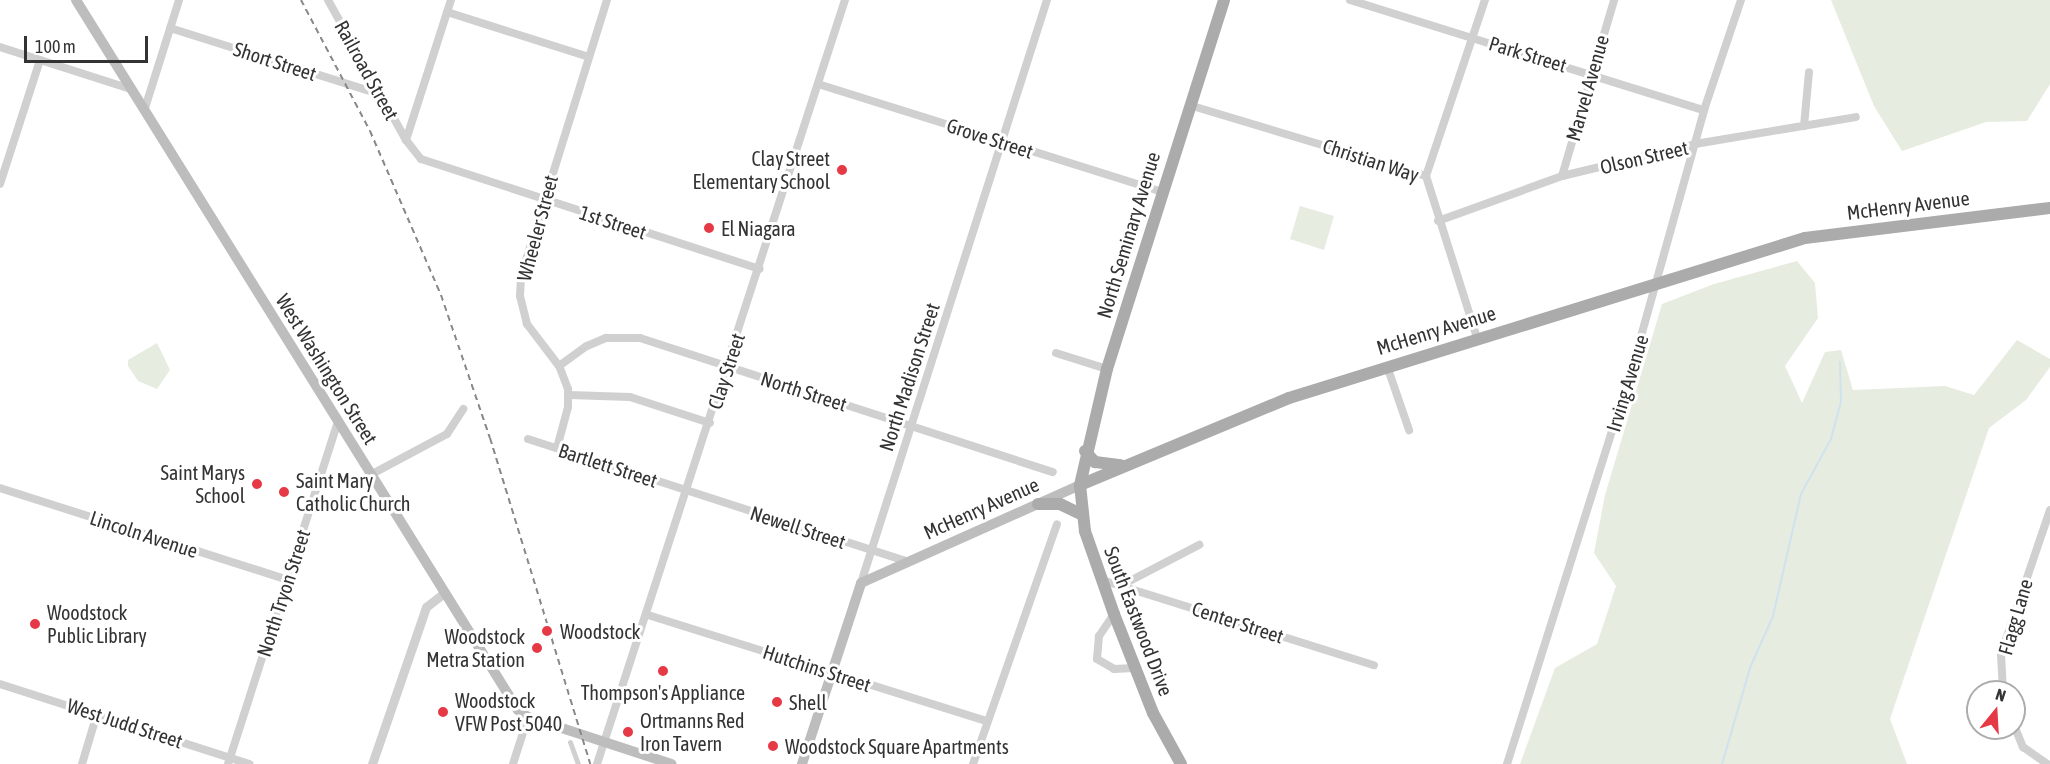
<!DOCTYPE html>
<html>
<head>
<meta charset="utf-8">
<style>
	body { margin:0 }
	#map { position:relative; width:2050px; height:764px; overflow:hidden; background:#fff; font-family:"Asap Condensed",sans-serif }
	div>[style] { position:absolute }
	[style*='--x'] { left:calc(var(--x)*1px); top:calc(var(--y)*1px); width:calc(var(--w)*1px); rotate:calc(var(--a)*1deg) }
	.green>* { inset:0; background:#e6ecdf }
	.stream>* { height:2px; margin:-1px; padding:0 1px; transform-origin:1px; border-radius:1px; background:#cfe2ee }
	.pedestrian>* { height:5px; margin:-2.5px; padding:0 2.5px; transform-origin:2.5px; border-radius:2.5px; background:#d0d0d0 }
	.minor>* { height:8px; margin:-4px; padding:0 4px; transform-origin:4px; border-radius:4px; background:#d0d0d0 }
	.tertiary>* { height:9px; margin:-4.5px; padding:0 4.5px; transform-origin:4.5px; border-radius:4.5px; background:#d0d0d0 }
	.secondary>* { height:10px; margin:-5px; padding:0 5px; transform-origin:5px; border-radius:5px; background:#bdbdbd }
	.primary>* { height:12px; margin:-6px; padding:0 6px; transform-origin:6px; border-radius:6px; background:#ababab }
	.rail>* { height:2px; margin-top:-1px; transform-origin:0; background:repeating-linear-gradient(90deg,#888 0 6px,transparent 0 10.5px) }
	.dots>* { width:16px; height:16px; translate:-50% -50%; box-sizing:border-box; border:3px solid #fff; border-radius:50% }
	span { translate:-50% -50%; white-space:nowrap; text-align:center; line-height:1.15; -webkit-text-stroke:6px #fff; paint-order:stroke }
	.street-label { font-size:20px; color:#333 }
	.poi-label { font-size:20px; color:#333 }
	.right { translate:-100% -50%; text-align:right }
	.left { translate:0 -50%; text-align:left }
	.north { position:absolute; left:1966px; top:680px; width:60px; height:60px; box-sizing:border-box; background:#fff; border:2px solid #adadad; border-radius:50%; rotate:18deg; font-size:16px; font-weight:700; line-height:24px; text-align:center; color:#333 }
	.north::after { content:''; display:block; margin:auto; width:21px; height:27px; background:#e63946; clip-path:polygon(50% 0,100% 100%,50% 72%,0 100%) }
	.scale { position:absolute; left:24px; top:36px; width:124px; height:27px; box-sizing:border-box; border:3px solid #333; border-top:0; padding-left:8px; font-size:18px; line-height:21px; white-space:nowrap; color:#333; -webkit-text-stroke:4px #fff; paint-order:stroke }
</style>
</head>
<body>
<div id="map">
	<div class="green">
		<div style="clip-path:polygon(1831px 0,2050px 0,2050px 84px,2027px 121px,1986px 122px,1902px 151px,1874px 106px)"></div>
		<div style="clip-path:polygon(1300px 206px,1334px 216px,1324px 250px,1290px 239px)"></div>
		<div style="clip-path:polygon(1797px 261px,1815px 283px,1818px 318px,1785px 366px,1802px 403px,1825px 352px,1841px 350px,1853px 390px,1945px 386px,1974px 395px,2017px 340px,2050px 359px,2050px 367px,2026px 400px,1989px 428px,1890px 719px,1907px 764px,1520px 764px,1555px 668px,1597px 644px,1616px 586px,1594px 553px,1605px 495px,1662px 304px,1714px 284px)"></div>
		<div style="clip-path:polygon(157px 343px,170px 370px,157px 389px,138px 381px,128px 366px,128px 360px)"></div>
	</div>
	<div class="stream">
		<div style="--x:1722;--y:764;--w:100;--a:-73.7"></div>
		<div style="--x:1750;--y:668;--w:57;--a:-66.1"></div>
		<div style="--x:1773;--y:616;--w:125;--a:-77.1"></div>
		<div style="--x:1801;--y:494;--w:63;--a:-61.4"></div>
		<div style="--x:1831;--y:439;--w:38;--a:-75"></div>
		<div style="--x:1841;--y:402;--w:40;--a:-91.4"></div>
	</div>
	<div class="pedestrian">
		<div style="--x:570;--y:742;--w:23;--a:70"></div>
	</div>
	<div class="minor">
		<div style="--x:328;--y:0;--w:160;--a:60.9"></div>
		<div style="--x:406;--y:140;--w:24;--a:52"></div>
		<div style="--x:421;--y:159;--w:356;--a:18"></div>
		<div style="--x:1350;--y:0;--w:371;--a:17.3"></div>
		<div style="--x:447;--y:12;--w:149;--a:17.6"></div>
		<div style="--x:170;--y:28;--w:219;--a:17.5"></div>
		<div style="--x:0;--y:47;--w:138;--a:17.8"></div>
		<div style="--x:818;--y:84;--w:361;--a:17.4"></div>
		<div style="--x:1189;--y:105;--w:247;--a:16.7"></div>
		<div style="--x:1426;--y:176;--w:170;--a:72.5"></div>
		<div style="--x:145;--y:108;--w:113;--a:-72.5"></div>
		<div style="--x:1804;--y:126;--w:54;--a:-84.7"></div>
		<div style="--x:406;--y:140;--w:147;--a:-72.2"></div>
		<div style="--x:1426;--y:176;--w:186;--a:-71.5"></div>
		<div style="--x:1562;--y:176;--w:184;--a:-73.5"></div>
		<div style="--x:0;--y:184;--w:130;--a:-72.1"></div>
		<div style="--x:1438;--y:221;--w:132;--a:-19.9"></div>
		<div style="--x:1562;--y:176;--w:137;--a:-13.5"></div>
		<div style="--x:1695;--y:144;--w:163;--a:-9.5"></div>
		<div style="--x:1056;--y:353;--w:53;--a:17.4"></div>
		<div style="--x:559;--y:366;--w:34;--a:-36"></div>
		<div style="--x:587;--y:346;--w:21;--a:-23"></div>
		<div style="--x:606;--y:338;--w:34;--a:0"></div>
		<div style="--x:640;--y:338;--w:434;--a:18"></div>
		<div style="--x:1387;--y:366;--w:68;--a:71"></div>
		<div style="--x:569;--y:395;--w:61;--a:1.9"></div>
		<div style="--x:630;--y:397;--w:84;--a:18"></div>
		<div style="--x:528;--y:439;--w:399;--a:17.9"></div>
		<div style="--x:557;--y:448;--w:42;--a:-75"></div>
		<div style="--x:568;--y:407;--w:18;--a:-90"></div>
		<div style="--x:568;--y:389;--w:25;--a:-111"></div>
		<div style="--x:559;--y:366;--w:53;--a:-127.3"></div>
		<div style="--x:527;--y:324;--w:29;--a:-104"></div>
		<div style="--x:520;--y:296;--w:20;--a:-87"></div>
		<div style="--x:521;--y:276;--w:289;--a:-72.7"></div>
		<div style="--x:372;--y:474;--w:85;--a:-28.1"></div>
		<div style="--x:447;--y:434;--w:30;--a:-57"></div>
		<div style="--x:0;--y:488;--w:302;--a:17.7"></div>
		<div style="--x:1102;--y:580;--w:285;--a:17.4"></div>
		<div style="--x:861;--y:583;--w:612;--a:-72.31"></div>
		<div style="--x:1124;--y:584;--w:85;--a:-27.5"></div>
		<div style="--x:1114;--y:614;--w:27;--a:124"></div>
		<div style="--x:1099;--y:636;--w:23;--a:95"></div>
		<div style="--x:1097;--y:659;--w:20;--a:30"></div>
		<div style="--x:1114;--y:669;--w:20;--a:-3"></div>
		<div style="--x:648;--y:615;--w:355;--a:17.4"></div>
		<div style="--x:0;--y:684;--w:262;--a:17.8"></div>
		<div style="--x:2003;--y:692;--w:38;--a:-93"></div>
		<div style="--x:2001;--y:654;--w:152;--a:-71.2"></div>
		<div style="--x:2014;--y:725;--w:24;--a:68"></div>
		<div style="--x:2023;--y:747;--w:29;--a:35"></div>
		<div style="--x:82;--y:764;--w:52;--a:-73.3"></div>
		<div style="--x:228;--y:764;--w:360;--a:-72.2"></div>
		<div style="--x:513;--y:764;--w:49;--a:-72.3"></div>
		<div style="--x:597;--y:764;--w:803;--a:-72.02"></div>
		<div style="--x:973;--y:764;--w:254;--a:-70.7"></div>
		<div style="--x:1507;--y:764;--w:418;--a:-72.5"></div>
		<div style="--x:1633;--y:365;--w:265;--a:-74.4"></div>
		<div style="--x:1704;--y:110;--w:116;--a:-71.4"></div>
	</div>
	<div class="tertiary">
		<div style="--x:372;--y:764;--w:166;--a:-71"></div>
		<div style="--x:426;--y:607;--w:23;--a:-38"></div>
	</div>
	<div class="secondary">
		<div style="--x:76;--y:0;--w:836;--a:58.1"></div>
		<div style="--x:518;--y:710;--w:12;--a:35"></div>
		<div style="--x:528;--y:717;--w:151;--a:18.1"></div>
		<div style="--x:802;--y:764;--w:190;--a:-71.9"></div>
		<div style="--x:861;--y:583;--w:240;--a:-24.1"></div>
	</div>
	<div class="primary">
		<div style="--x:1085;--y:451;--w:15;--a:48"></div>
		<div style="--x:1095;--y:462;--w:26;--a:7"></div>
		<div style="--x:1080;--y:485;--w:226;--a:-22.6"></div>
		<div style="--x:1289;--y:398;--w:540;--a:-17.23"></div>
		<div style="--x:1805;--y:238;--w:247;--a:-7"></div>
		<div style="--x:1038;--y:504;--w:22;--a:0"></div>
		<div style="--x:1060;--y:504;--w:25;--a:26"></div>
		<div style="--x:1181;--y:764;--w:58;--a:-118.8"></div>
		<div style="--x:1153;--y:713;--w:106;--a:-111.5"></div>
		<div style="--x:1114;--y:614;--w:88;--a:-109.3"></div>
		<div style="--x:1085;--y:531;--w:46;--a:-96.2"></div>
		<div style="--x:1080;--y:485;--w:119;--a:-76.9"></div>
		<div style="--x:1107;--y:369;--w:387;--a:-72.4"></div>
	</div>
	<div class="rail">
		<div style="--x:301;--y:0;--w:148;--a:62.2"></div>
		<div style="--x:370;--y:131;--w:179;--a:66.6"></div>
		<div style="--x:441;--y:295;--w:151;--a:71.1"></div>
		<div style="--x:490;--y:438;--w:341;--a:72.9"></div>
	</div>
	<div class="dots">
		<div style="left:842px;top:170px;background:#e63946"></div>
		<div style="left:709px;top:228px;background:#e63946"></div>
		<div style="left:257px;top:484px;background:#e63946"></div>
		<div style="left:284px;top:492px;background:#e63946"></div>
		<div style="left:35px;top:624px;background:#e63946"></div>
		<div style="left:547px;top:631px;background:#e63946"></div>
		<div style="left:537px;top:648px;background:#e63946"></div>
		<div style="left:663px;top:671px;background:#e63946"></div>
		<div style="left:777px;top:702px;background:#e63946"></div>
		<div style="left:443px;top:712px;background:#e63946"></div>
		<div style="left:628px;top:732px;background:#e63946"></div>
		<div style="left:773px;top:746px;background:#e63946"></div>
	</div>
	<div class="street-label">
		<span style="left:1528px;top:54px;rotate:17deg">Park Street</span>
		<span style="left:275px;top:61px;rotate:18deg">Short Street</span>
		<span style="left:367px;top:70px;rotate:61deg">Railroad Street</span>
		<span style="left:1587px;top:88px;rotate:-74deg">Marvel Avenue</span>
		<span style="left:990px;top:138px;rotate:18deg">Grove Street</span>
		<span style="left:1644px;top:157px;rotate:-13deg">Olson Street</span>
		<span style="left:1371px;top:160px;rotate:18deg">Christian Way</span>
		<span style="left:1908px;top:205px;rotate:-7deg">McHenry Avenue</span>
		<span style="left:613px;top:222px;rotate:18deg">1st Street</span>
		<span style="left:537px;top:228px;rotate:-75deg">Wheeler Street</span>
		<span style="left:1128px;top:235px;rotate:-73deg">North Seminary Avenue</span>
		<span style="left:1436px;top:330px;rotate:-17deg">McHenry Avenue</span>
		<span style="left:327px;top:369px;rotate:58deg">West Washington Street</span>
		<span style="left:726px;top:371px;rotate:-72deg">Clay Street</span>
		<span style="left:909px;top:377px;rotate:-72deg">North Madison Street</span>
		<span style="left:1627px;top:383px;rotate:-73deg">Irving Avenue</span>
		<span style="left:804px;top:391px;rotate:18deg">North Street</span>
		<span style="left:608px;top:465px;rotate:18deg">Bartlett Street</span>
		<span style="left:981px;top:508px;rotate:-24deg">McHenry Avenue</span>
		<span style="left:798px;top:527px;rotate:18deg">Newell Street</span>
		<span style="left:144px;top:534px;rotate:18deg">Lincoln Avenue</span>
		<span style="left:283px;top:593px;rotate:-72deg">North Tryon Street</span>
		<span style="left:2015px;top:617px;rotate:-74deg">Flagg Lane</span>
		<span style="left:1139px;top:621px;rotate:69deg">South Eastwood Drive</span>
		<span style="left:1238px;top:622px;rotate:18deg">Center Street</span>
		<span style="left:817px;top:668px;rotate:18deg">Hutchins Street</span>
		<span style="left:125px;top:723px;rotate:18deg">West Judd Street</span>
	</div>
	<div class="poi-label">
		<span class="right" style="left:830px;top:170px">Clay Street<br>Elementary School</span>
		<span class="left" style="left:721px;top:228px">El Niagara</span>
		<span class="right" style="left:245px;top:484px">Saint Marys<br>School</span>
		<span class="left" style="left:296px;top:492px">Saint Mary<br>Catholic Church</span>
		<span class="left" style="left:47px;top:624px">Woodstock<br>Public Library</span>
		<span class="left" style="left:560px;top:631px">Woodstock</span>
		<span class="right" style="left:525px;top:648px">Woodstock<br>Metra Station</span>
		<span style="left:663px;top:692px">Thompson's Appliance</span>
		<span class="left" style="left:455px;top:712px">Woodstock<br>VFW Post 5040</span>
		<span class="left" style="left:789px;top:702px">Shell</span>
		<span class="left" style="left:640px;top:732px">Ortmanns Red<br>Iron Tavern</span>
		<span class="left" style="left:785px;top:746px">Woodstock Square Apartments</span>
	</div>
	<div class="north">N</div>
	<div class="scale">100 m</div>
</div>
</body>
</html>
